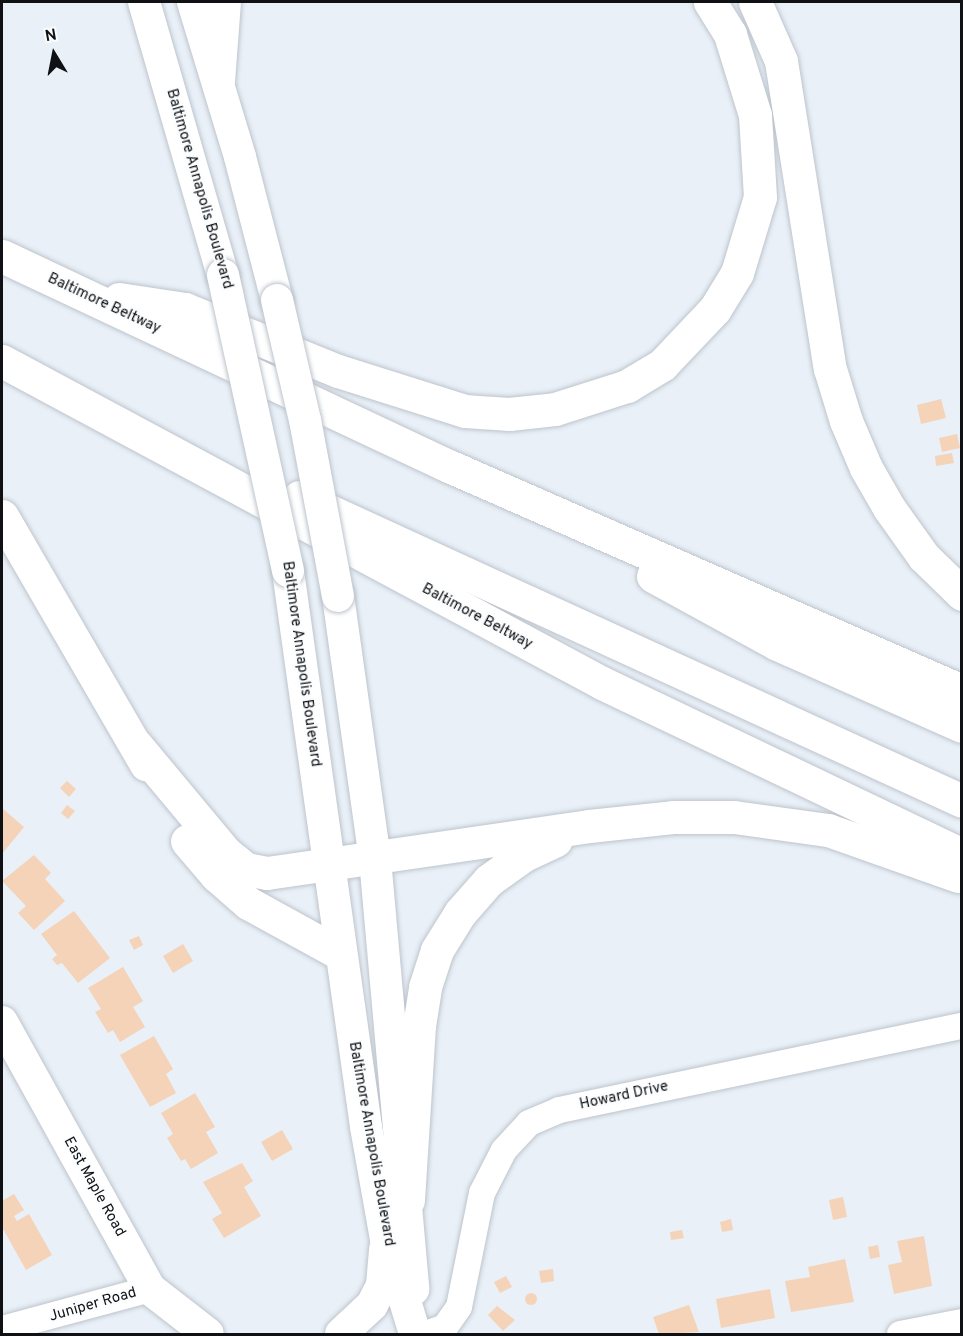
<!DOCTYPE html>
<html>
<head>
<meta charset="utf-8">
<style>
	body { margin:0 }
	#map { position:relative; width:963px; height:1336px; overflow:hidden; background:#e9f0f8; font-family:Overpass,sans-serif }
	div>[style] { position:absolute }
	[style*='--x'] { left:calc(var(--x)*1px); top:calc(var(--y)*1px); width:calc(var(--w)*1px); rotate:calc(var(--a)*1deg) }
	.building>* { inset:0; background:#f4d3b8 }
	.round { border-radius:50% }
	.roads { filter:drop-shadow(0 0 2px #bec4cc) drop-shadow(0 0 2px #bec4cc) }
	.minor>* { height:26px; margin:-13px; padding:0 13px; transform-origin:13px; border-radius:13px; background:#fff }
	.major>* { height:32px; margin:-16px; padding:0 16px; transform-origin:16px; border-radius:16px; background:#fff }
	.highway>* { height:33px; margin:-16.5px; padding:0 16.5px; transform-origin:16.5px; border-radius:16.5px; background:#fff }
	.bridges { filter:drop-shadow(0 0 2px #bec4cc) drop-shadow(0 0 2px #bec4cc) }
	.major-bridge>* { height:32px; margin:-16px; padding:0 16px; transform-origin:16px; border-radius:16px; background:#fff }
	span { translate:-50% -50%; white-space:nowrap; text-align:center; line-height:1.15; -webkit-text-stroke:5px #fbfdfe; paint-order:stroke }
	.street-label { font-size:15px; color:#0f1114 }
	.frame { position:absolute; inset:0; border:3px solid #0f1114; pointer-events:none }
	.north { position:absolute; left:24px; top:24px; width:60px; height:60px; -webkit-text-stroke:4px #fbfdfe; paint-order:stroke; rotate:350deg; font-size:16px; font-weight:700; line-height:24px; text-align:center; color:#0f1114 }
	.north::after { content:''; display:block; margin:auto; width:21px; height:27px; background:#0f1114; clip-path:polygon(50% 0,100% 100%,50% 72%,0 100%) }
</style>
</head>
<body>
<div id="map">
	<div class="building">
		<div style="clip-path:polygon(941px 399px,946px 418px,921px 424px,917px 405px)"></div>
		<div style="clip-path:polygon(957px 434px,960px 448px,942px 452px,939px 438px)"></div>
		<div style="clip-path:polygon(952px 453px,954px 463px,936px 466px,935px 456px)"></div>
		<div style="clip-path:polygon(67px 781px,76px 789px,69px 797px,60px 788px)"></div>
		<div style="clip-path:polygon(67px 805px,75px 811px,68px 819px,61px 813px)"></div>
		<div style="clip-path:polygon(2px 808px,24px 827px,2px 854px)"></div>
		<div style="clip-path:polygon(34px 855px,51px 873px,45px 879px,65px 901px,34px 930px,18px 913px,26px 906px,2px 881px)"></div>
		<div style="clip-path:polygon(74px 911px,110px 958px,78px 983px,62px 963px,57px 965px,52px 959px,57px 955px,41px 934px)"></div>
		<div style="clip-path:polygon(139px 936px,143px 945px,134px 950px,129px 940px)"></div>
		<div style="clip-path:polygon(183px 944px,193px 961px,173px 973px,163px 956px)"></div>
		<div style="clip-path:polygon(123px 967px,143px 1001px,133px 1007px,145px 1027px,120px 1042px,113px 1030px,108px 1033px,95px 1012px,101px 1009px,88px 988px)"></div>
		<div style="clip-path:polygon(154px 1036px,173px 1069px,166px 1074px,176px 1093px,150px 1107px,120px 1055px)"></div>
		<div style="clip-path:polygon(195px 1093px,215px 1127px,206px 1132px,218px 1153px,191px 1169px,185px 1159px,181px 1161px,167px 1138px,173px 1134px,161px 1113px)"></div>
		<div style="clip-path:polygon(282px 1130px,293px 1149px,272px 1161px,261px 1142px)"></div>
		<div style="clip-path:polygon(242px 1163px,253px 1181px,244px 1187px,261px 1216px,224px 1238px,212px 1219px,222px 1213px,203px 1182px)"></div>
		<div style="clip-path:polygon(14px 1194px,24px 1210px,14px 1216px,17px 1221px,29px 1214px,52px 1255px,26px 1270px,2px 1227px,2px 1201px)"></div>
		<div style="clip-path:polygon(843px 1197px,847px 1217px,833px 1220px,829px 1200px)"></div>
		<div style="clip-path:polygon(731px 1219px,733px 1230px,722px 1232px,720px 1222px)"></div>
		<div style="clip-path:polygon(682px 1230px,684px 1238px,671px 1240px,670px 1232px)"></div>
		<div style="clip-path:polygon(924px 1236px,932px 1286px,894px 1294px,888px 1265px,902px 1262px,897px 1241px)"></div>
		<div style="clip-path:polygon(878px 1245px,880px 1257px,870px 1259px,868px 1247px)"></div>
		<div style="clip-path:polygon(845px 1259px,854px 1302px,791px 1312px,785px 1281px,810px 1277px,808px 1267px)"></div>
		<div style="clip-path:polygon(553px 1269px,554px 1281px,541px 1283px,539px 1271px)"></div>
		<div style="clip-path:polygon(506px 1276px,512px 1287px,500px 1293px,494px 1282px)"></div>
		<div style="clip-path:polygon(770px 1289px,775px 1318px,721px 1328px,716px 1299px)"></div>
		<div class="round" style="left:525px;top:1293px;width:12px;height:12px"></div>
		<div style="clip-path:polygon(689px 1305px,699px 1332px,659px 1334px,653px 1317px)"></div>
		<div style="clip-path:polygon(497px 1306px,515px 1320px,503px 1331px,488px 1315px)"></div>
	</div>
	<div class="roads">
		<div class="minor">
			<div style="--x:2;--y:1329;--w:153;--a:-15.1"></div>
			<div style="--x:426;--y:1334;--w:20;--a:-20"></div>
			<div style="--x:445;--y:1327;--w:24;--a:-55"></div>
			<div style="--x:459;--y:1307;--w:116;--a:-78.6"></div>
			<div style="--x:482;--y:1193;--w:48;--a:-62.9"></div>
			<div style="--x:504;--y:1150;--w:37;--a:-47"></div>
			<div style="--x:529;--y:1123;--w:33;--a:-23"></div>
			<div style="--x:559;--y:1110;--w:412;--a:-11.8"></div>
			<div style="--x:900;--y:1334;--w:63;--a:-11"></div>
		</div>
		<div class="major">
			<div style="--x:144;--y:2;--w:284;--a:73.9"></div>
			<div style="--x:193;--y:2;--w:162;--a:73.1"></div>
			<div style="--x:240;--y:157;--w:148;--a:75.5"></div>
			<div style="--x:288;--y:571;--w:561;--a:82.01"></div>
			<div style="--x:366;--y:1127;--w:114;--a:79.9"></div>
			<div style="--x:386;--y:1239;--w:99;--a:73"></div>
			<div style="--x:338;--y:596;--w:266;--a:82"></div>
			<div style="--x:375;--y:859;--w:432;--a:84.9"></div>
			<div style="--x:2;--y:1022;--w:305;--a:61"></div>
			<div style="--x:150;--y:1289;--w:73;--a:37.8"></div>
			<div style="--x:341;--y:1334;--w:42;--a:-43.1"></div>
			<div style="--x:372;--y:1305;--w:22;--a:-63"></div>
			<div style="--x:382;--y:1285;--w:36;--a:-85"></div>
		</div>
		<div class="highway">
			<div style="--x:755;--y:2;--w:64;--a:66.2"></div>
			<div style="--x:781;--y:61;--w:312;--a:81"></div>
			<div style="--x:830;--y:369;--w:54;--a:72.9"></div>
			<div style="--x:846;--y:421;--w:51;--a:66.9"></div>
			<div style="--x:866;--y:468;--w:46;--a:60.1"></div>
			<div style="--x:889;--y:508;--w:60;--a:54.5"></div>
			<div style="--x:924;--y:557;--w:53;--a:44.2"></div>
			<div style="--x:218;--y:81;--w:79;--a:-85.7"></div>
			<div style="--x:2;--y:256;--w:496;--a:25.2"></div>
			<div style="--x:451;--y:467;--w:558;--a:23.67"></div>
			<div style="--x:119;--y:299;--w:67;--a:8.6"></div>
			<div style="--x:185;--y:309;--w:165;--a:22.1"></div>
			<div style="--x:338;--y:371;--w:133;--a:17.5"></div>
			<div style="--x:465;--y:411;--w:44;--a:3.9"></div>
			<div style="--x:509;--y:414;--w:46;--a:-6.2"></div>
			<div style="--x:555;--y:409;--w:76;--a:-17.7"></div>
			<div style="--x:627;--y:386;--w:41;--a:-31"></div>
			<div style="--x:662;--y:365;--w:77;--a:-46.6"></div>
			<div style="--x:715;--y:309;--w:42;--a:-58.6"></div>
			<div style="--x:737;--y:273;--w:79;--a:-73.2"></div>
			<div style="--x:760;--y:197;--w:82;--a:-93.5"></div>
			<div style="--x:755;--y:115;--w:85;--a:-107.2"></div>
			<div style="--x:730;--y:34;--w:38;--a:-122"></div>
			<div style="--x:2;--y:361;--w:681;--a:28.22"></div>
			<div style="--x:602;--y:683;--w:399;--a:25.5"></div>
			<div style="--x:299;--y:497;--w:729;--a:24.63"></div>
			<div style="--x:2;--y:516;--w:287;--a:59.9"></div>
			<div style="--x:653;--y:576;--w:141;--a:28.7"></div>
			<div style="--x:777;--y:644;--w:202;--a:23.9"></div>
			<div style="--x:136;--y:745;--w:139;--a:50.2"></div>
			<div style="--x:225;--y:852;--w:27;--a:39"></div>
			<div style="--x:246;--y:869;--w:21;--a:11"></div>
			<div style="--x:267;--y:873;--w:325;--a:-8.3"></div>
			<div style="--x:589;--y:826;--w:84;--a:-6.1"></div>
			<div style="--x:673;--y:817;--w:61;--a:0"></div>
			<div style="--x:734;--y:817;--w:95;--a:7.9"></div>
			<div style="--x:828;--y:830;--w:138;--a:19.5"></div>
			<div style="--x:187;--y:841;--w:45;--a:49.5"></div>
			<div style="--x:216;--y:875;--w:43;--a:41.2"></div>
			<div style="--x:248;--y:903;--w:104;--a:28.8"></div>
			<div style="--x:408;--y:1200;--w:174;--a:-86.4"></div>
			<div style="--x:419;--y:1026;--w:39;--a:-81"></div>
			<div style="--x:425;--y:987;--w:39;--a:-72"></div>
			<div style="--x:437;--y:950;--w:44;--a:-58.1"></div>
			<div style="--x:460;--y:913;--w:44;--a:-48.7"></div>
			<div style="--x:489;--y:880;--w:43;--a:-35.5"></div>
			<div style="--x:524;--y:855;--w:35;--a:-25"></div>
		</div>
	</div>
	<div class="bridges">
		<div class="major-bridge">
			<div style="--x:223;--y:275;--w:303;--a:77.6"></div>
			<div style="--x:277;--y:300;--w:123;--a:76.9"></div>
			<div style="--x:305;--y:420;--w:179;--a:79.4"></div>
		</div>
	</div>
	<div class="street-label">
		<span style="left:199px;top:189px;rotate:74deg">Baltimore Annapolis Boulevard</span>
		<span style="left:104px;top:304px;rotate:25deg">Baltimore Beltway</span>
		<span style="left:477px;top:617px;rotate:28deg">Baltimore Beltway</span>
		<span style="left:301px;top:664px;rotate:82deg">Baltimore Annapolis Boulevard</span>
		<span style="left:624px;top:1096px;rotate:-12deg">Howard Drive</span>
		<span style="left:371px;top:1144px;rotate:80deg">Baltimore Annapolis Boulevard</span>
		<span style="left:94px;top:1187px;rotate:61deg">East Maple Road</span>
		<span style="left:93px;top:1305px;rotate:-16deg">Juniper Road</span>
	</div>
	<div class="frame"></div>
	<div class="north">N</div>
</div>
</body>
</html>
